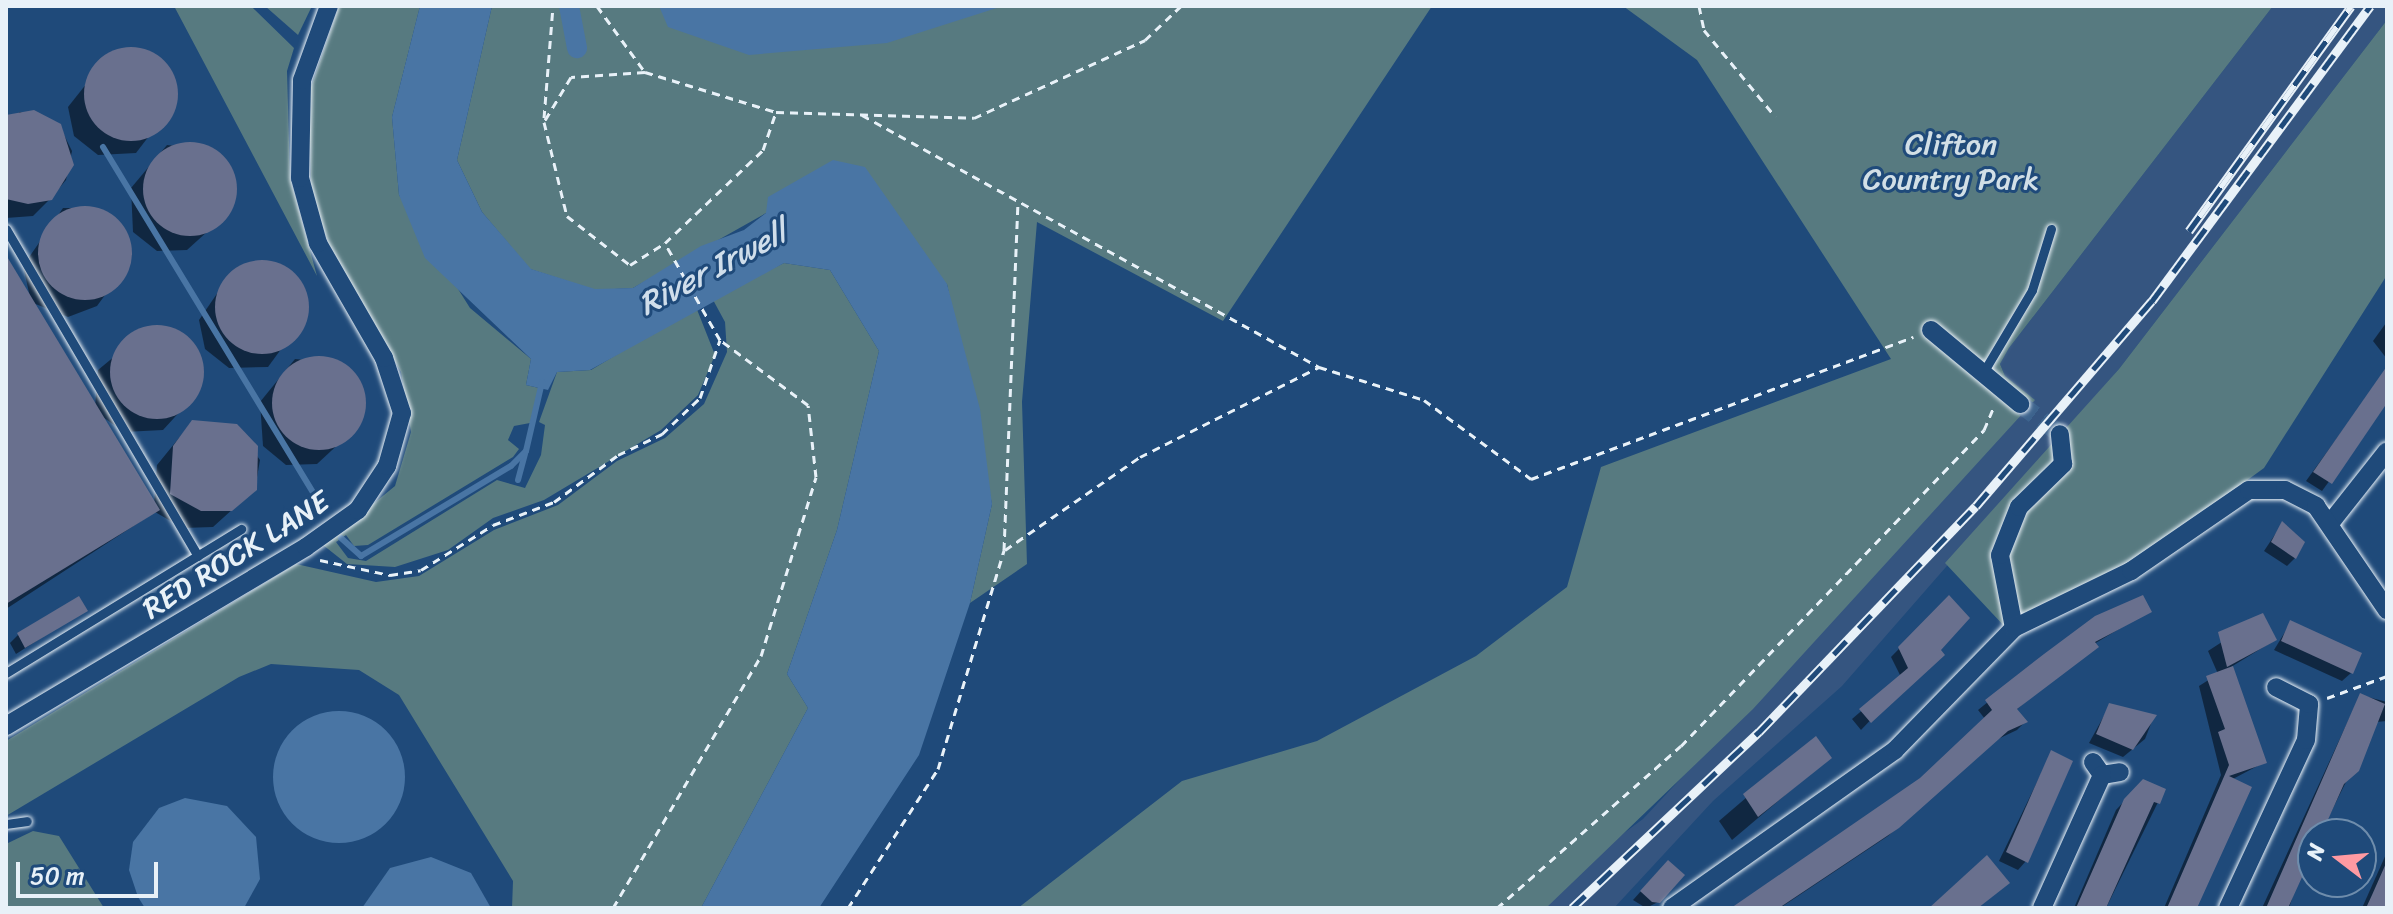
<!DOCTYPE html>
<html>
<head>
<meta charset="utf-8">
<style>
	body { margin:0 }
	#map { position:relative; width:2393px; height:914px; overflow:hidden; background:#1f4a7a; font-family:Sriracha,sans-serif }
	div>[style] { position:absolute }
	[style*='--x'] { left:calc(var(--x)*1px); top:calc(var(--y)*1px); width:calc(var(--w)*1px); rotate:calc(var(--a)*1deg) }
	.built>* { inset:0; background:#355580 }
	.green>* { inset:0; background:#577a80 }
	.water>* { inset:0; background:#4975a4 }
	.round { border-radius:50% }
	.shadow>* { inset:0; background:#0007 }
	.stream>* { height:6px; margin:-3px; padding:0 3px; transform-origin:3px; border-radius:3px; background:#4975a4 }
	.canal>* { height:20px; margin:-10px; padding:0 10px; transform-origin:10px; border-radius:10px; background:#4975a4 }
	.building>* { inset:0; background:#69708e }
	.minor-tunnel>* { height:18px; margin-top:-9px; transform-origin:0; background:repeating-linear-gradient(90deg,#3d638d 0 18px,transparent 0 27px) }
	.path>* { height:3px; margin-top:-1.5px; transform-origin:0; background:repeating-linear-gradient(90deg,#e8f1f8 0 8px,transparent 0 14px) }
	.roads { filter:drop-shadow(0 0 2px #e8f1f8) drop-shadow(0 0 2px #e8f1f8) }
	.service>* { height:9px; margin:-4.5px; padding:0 4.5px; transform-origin:4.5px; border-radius:4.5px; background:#1f4a7a }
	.minor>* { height:18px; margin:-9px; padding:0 9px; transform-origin:9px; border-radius:9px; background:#1f4a7a }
	.rail>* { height:9px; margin-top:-4.5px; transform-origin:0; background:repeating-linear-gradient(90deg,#1f4a7a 0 18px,#e8f1f8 0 36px); box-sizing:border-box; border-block:2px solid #e8f1f8 }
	span { translate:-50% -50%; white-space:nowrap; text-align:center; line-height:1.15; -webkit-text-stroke:6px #1f4a7a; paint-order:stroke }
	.park-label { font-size:30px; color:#d2dfe6 }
	.street-label { font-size:30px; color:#e8f1f8 }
	.water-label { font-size:32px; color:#d0deeb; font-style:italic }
	.frame { position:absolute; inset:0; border:8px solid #e8f1f8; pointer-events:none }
	.north { position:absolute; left:2297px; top:818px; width:80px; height:80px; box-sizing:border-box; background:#1f4a7a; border:2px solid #6f8dac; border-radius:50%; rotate:286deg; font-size:22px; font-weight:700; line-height:32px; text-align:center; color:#e8f1f8 }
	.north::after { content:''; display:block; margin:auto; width:28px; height:36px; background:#ff9aa2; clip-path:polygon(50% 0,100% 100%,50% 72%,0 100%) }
	.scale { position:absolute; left:16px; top:862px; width:142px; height:36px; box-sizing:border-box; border:4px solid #e8f1f8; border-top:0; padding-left:10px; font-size:24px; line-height:28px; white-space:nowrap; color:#e8f1f8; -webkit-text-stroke:6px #1f4a7a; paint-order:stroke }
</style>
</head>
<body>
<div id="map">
	<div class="built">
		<div style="clip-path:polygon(2273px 6px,2387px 6px,2387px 20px,2119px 369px,1842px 686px,1713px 801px,1614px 908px,1522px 908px,1643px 819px,2034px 400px,2005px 376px,2000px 364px,2009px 348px)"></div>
	</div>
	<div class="green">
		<div style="clip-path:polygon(174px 6px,251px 6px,294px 48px,287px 71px,290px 178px,317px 276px)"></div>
		<div style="clip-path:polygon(265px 6px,312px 6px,298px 35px)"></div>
		<div style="clip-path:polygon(339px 6px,420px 6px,392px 117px,399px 195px,470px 308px,531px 359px,526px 385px,539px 388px,530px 423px,514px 426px,508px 440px,519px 449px,513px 457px,368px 545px,354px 546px,346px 535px,336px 542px,348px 558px,366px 561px,497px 480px,525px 488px,541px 455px,545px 425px,539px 422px,557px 372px,591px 370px,696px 307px,715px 355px,698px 395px,661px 430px,544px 500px,493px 518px,448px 550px,395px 567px,347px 564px,323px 545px,395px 486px,411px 432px,401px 372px,329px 245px,311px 191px,309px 93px)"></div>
		<div style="clip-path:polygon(492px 6px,1432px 6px,1223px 321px,1037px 222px,1022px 402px,1027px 564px,970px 603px,992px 504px,947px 284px,766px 213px,633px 288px,595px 290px,530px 269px,482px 212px,457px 160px)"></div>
		<div style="clip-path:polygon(1623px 6px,2273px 6px,2009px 348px,2000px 364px,2005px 376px,2035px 400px,1753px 709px,1546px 908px,1018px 908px,1182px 781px,1317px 741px,1476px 656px,1567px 587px,1601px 467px,1891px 359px,1697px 60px)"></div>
		<div style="clip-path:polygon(2387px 20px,2387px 275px,2264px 468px,2121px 572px,2006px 628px,1945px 563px,2119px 369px)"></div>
		<div style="clip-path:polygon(784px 263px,830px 270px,879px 351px,837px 530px,787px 674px,808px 708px,701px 908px,512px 908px,513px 881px,399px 695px,359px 670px,271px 664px,239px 677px,6px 816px,6px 741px,296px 564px,376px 582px,419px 576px,494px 530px,558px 505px,617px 461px,665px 438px,704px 404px,727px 352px,725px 322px,712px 298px)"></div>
		<div style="clip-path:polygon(33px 831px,59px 836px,104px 908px,6px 908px,6px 844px)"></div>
	</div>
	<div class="water">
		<div style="clip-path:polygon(420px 6px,492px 6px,457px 160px,482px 212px,531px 269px,595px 289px,633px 288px,701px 246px,744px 230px,766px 213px,768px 197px,833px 160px,865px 167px,947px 284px,980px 409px,992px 504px,970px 603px,919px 755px,819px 908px,701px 908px,808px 708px,787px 674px,837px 530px,879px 351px,830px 270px,784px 263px,590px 370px,557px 372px,548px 390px,526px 385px,531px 359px,425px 258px,399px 195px,392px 117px)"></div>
		<div style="clip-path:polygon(659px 6px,1003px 6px,887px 43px,749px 55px,668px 27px)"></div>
		<div class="round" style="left:273px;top:711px;width:132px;height:132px"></div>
		<div style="clip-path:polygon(185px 798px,227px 806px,256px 837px,260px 879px,244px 908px,145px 908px,138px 897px,129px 870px,133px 842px,159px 808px)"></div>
		<div style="clip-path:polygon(431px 857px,471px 873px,491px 908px,362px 908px,390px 868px)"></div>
	</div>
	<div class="shadow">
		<div style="clip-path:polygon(138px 49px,171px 74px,175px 102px,136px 153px,98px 155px,74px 136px,68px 107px,110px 54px)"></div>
		<div style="clip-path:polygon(20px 112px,59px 125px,72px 151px,66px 180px,51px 198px,33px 216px,6px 218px,6px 123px)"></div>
		<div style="clip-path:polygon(167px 145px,210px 150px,234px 184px,229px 212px,187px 250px,157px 251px,133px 232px,131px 188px)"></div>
		<div style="clip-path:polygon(63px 208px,93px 208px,118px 221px,130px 261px,97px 306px,68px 317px,33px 303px,95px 407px,98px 370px,150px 327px,189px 340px,202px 365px,196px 394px,163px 430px,124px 432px,100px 415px,154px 505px,157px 465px,192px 422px,236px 426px,260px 460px,255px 489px,213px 527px,183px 528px,155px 512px,6px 609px,6px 259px,30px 297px,23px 266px)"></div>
		<div style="clip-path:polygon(269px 262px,294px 275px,306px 315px,268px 367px,229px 368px,205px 349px,199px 320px,229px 276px)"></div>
		<div style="clip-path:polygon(2386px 323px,2387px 322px,2387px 359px,2373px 341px)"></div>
		<div style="clip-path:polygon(295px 359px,340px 363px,364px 397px,358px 426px,317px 464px,286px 465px,263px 446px,260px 402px)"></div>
		<div style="clip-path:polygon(2387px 369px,2387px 402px,2322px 491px,2306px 481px)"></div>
		<div style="clip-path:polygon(2282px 524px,2295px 558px,2287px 566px,2264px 551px)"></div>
		<div style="clip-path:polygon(1949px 598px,1968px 618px,1861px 730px,1852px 719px,1901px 677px,1891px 657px)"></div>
		<div style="clip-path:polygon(85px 610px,16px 654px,10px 643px,18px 635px)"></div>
		<div style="clip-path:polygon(2149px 611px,2094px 644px,2016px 710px,2025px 722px,2017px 730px,1998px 739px,1888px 836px,1780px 908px,1733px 908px,1922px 779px,1985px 719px,1978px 710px,2045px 656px)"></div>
		<div style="clip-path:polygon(2262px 616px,2275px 640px,2231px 667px,2265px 762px,2231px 780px,2195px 908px,2164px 908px,2221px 775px,2199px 686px,2218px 674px,2208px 651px)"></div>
		<div style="clip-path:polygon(2291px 622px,2351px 673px,2342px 681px,2274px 650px)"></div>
		<div style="clip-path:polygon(2360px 695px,2387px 702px,2387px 721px,2376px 722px,2320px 834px,2313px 834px,2289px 908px,2262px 908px)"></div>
		<div style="clip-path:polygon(2110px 705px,2154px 716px,2145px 739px,2123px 757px,2089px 743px)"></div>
		<div style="clip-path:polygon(1816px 738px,1829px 758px,1732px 840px,1719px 821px)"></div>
		<div style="clip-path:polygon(2051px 753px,2026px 861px,2018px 870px,1999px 861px)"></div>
		<div style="clip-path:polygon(2143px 781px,2164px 790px,2106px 908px,2074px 908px,2116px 810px)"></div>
		<div style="clip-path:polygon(2387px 852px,2387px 908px,2362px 908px)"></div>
		<div style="clip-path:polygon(1659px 871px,1658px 902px,1646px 908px,1633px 900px)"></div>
	</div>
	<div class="stream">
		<div style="--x:103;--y:147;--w:425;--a:58.7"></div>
		<div style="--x:518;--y:480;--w:28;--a:-75"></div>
		<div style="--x:341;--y:538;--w:27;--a:42"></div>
		<div style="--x:361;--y:556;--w:175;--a:-31"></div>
		<div style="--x:511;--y:466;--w:21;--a:-45"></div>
		<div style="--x:526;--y:451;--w:71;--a:-76.9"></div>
	</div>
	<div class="canal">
		<div style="--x:569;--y:6;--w:43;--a:79.2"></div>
	</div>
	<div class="building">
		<div class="round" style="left:84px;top:47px;width:94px;height:94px"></div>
		<div style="clip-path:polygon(34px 110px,61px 124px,74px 165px,52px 200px,28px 204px,6px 199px,6px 115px)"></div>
		<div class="round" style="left:143px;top:142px;width:94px;height:94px"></div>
		<div class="round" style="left:38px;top:206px;width:94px;height:94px"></div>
		<div style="clip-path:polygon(6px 255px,160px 510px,6px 604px)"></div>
		<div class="round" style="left:215px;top:260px;width:94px;height:94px"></div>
		<div class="round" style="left:110px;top:325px;width:94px;height:94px"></div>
		<div class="round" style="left:272px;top:356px;width:94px;height:94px"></div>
		<div style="clip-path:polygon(2387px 366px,2387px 403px,2332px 484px,2313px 472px)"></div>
		<div style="clip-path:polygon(192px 420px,237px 424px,258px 446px,257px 490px,232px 511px,201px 511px,170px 494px,173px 446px)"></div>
		<div style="clip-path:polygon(2282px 521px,2305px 542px,2296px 559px,2271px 542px)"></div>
		<div style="clip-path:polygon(1949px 595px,1970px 618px,1941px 650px,1945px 655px,1871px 723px,1859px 709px,1908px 668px,1898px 647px)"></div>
		<div style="clip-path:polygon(2143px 595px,2152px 612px,2095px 642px,2099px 647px,2017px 709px,2028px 722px,2008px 731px,1899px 828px,1779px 908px,1731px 908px,1920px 778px,1992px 710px,1985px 700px,2044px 654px,2095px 616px)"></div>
		<div style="clip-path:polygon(79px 596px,88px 611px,25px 648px,17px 633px)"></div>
		<div style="clip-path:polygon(2263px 613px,2277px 640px,2227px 667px,2218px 632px)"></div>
		<div style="clip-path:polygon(2290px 620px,2362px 653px,2353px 674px,2281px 641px)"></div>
		<div style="clip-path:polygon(2233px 666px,2267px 763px,2229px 776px,2252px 787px,2197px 908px,2167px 908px,2229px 765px,2218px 732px,2225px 729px,2206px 676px)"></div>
		<div style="clip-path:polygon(2360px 693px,2385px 704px,2359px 771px,2344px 784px,2322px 833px,2313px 829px,2313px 853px,2288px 908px,2266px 908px)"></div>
		<div style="clip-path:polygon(2109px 703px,2157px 715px,2133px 750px,2096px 734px)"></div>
		<div style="clip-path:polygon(1816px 736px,1832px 758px,1758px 817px,1743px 794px)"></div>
		<div style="clip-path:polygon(2051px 750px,2073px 761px,2028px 863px,2006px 852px)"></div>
		<div style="clip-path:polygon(2143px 779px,2166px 789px,2160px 804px,2154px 802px,2106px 908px,2076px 908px,2124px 799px)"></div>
		<div style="clip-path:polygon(1987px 855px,2010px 883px,1978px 908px,1929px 908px)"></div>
		<div style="clip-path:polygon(1668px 860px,1685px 875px,1660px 903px,1652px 902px,1640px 891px)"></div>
		<div style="clip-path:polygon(2387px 861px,2387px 908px,2366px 908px,2372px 895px)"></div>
	</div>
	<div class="minor-tunnel">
		<div style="--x:2020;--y:404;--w:50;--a:36.9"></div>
	</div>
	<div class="path">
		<div style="--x:597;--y:6;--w:82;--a:54"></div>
		<div style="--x:645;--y:72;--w:137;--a:17"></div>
		<div style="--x:776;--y:112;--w:198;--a:1.7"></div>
		<div style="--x:974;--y:118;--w:188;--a:-24.5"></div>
		<div style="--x:1145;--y:40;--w:50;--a:-43.4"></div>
		<div style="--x:1699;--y:6;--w:25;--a:78"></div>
		<div style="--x:1704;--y:30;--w:112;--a:50.5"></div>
		<div style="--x:645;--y:72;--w:74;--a:176.1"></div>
		<div style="--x:571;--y:77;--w:52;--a:121"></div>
		<div style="--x:544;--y:122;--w:97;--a:76.3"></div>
		<div style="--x:567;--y:216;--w:80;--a:37.9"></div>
		<div style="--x:630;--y:265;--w:41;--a:-32.2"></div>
		<div style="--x:665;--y:243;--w:135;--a:-43.5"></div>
		<div style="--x:763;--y:150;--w:40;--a:-71.1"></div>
		<div style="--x:862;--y:115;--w:522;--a:28.87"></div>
		<div style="--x:1319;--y:367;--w:110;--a:17.4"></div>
		<div style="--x:1424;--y:400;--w:133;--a:36.4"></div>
		<div style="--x:1531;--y:479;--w:408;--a:-20.4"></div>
		<div style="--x:544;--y:118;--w:112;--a:-85.4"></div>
		<div style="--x:1005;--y:550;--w:164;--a:-34.6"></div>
		<div style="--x:1140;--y:457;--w:200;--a:-26.7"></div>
		<div style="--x:320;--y:560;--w:72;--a:12.1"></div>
		<div style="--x:390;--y:575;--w:31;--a:-9"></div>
		<div style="--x:421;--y:570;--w:85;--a:-32"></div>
		<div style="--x:493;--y:525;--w:65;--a:-20.7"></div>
		<div style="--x:554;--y:502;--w:79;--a:-36.3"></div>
		<div style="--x:618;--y:455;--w:49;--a:-25.5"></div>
		<div style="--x:662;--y:434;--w:52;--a:-43.5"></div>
		<div style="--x:700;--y:398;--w:61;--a:-71"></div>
		<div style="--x:720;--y:340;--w:112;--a:-119.6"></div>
		<div style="--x:2327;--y:698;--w:64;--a:-20.1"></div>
		<div style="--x:613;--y:908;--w:292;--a:-59.6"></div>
		<div style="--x:761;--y:656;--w:187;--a:-72.9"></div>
		<div style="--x:816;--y:477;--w:72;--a:-96.3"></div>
		<div style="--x:808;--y:405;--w:109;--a:-143.5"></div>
		<div style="--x:848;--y:908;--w:166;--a:-57.1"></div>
		<div style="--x:938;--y:769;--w:229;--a:-73.2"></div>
		<div style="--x:1004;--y:550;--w:349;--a:-87.7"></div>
		<div style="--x:1497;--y:908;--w:245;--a:-41.4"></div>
		<div style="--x:1681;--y:746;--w:438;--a:-46.2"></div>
		<div style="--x:1984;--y:430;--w:25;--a:-67"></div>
	</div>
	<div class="roads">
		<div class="service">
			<div style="--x:6;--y:229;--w:379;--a:59.6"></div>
			<div style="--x:1984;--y:371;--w:94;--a:-59.3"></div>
			<div style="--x:2032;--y:290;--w:64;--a:-72.7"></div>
			<div style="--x:6;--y:673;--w:276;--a:-31.5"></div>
			<div style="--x:6;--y:824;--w:21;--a:-8"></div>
		</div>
		<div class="minor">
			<div style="--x:1931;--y:330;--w:116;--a:39.7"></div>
			<div style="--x:2331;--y:522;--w:90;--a:-51.7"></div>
			<div style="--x:2014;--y:628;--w:74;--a:-100.9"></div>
			<div style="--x:2000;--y:555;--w:52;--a:-68.4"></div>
			<div style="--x:2019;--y:507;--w:62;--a:-44.3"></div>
			<div style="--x:2063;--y:464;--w:30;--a:-96"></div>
			<div style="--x:6;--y:726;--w:349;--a:-30.8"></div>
			<div style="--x:306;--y:547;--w:64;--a:-35.4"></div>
			<div style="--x:358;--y:510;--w:53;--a:-56.6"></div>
			<div style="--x:387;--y:466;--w:55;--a:-74.2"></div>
			<div style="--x:402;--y:413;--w:58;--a:-108.1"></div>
			<div style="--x:384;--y:358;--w:133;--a:-119.9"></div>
			<div style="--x:318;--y:243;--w:67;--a:-105.5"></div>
			<div style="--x:300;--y:178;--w:98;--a:-88.8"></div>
			<div style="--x:302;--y:80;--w:79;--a:-70"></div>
			<div style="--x:2093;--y:762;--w:16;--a:55"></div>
			<div style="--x:2102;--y:775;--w:18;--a:-9"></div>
			<div style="--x:1672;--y:908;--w:273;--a:-35.3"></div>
			<div style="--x:1895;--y:750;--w:170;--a:-45.7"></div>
			<div style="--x:2014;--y:628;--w:130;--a:-26"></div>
			<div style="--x:2131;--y:571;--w:143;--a:-34.5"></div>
			<div style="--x:2249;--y:490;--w:36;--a:0"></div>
			<div style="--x:2285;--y:490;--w:35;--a:27"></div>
			<div style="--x:2316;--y:506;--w:126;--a:55.7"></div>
			<div style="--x:2042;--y:908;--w:146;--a:-65.7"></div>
			<div style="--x:2228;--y:908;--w:185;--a:-65.1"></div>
			<div style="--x:2306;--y:740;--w:36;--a:-85"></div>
			<div style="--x:2309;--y:704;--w:37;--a:-153"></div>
		</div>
	</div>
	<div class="rail">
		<div style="--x:2189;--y:231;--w:277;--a:-54.2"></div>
		<div style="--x:1572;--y:908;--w:257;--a:-43.3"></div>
		<div style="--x:1759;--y:732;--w:313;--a:-46.2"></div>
		<div style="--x:1976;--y:506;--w:270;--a:-49.4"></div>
		<div style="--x:2152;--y:301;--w:367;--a:-53.5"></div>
	</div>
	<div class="park-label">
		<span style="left:1951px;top:161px">Clifton<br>Country Park</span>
	</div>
	<div class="street-label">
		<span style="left:236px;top:555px;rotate:-32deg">RED ROCK LANE</span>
	</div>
	<div class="water-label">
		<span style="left:713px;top:269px;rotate:-28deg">River Irwell</span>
	</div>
	<div class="frame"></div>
	<div class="north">N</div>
	<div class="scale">50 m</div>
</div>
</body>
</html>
